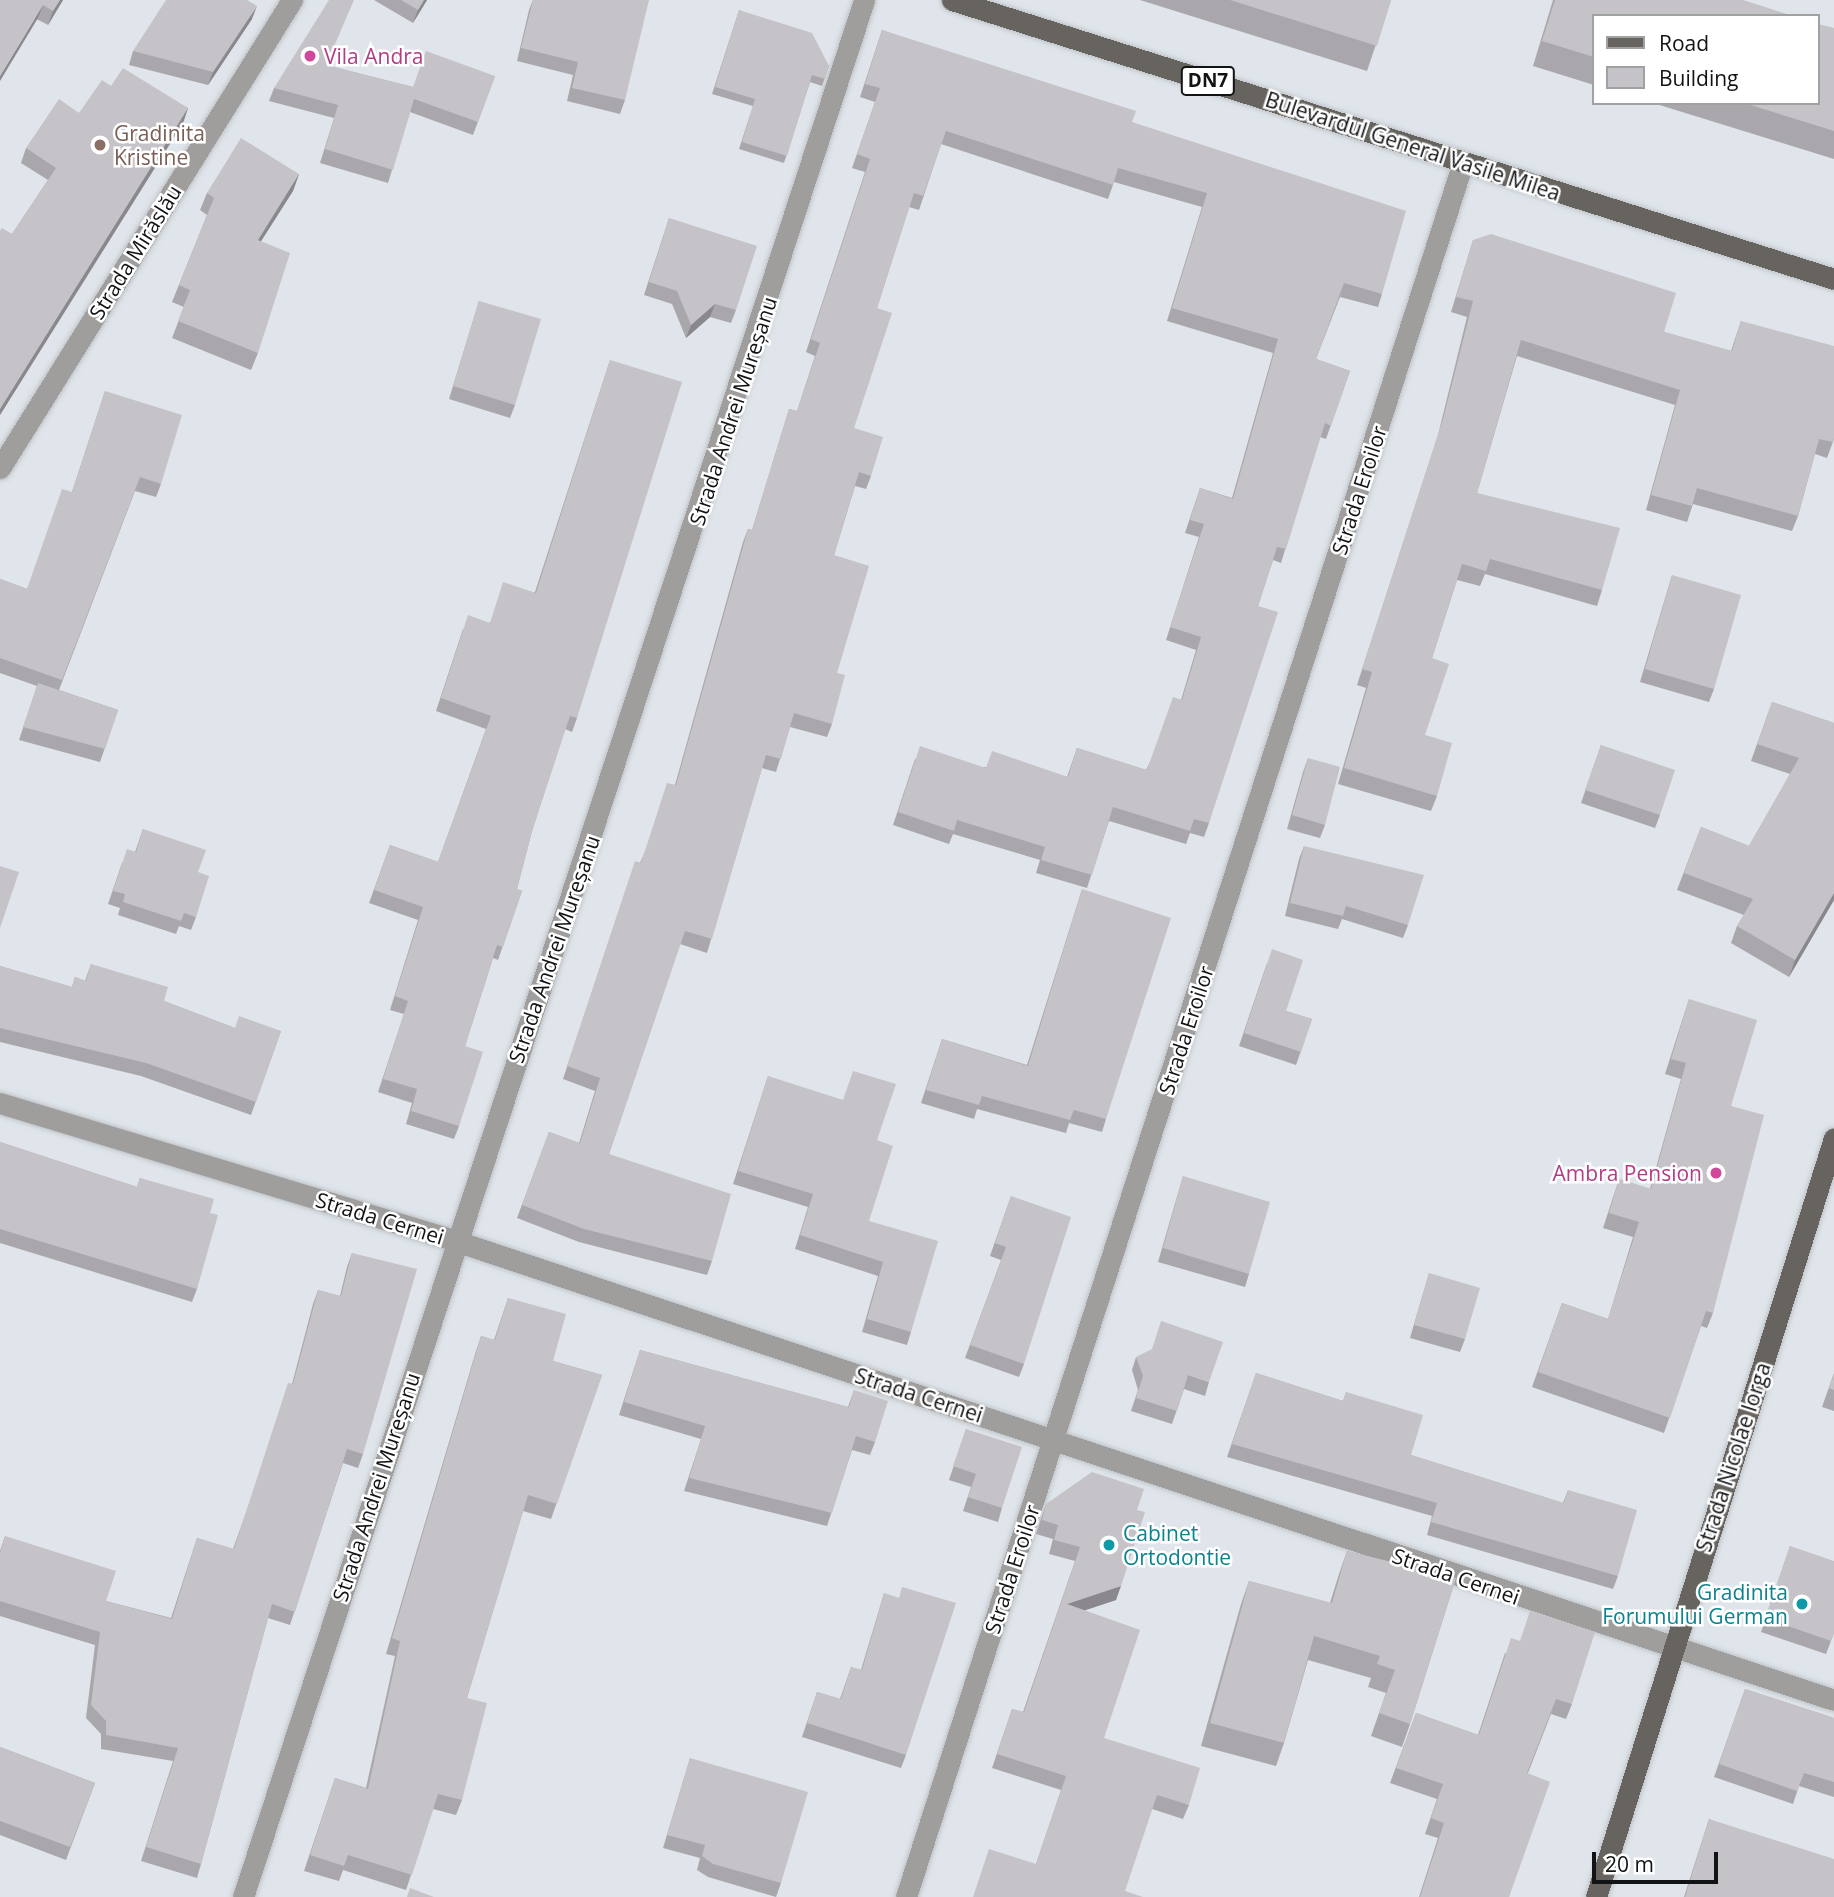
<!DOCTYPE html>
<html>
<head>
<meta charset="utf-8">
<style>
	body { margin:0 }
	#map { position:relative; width:1834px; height:1897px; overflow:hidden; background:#dfe5ea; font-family:"Open Sans",sans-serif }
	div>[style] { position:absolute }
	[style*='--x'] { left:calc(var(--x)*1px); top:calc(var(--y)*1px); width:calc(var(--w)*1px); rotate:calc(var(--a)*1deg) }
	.roads { filter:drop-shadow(0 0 2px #bec3c8) drop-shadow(0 0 2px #bec3c8) }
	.minor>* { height:21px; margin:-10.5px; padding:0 10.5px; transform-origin:10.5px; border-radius:10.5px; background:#a09e9c }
	.major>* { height:21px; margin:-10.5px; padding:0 10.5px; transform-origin:10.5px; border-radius:10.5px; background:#676460 }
	.wall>* { inset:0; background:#a9a7ac }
	.shaded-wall>* { inset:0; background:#8a888c }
	.building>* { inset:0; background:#c5c2c8 }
	.dots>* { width:19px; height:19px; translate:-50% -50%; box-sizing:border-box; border:4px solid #fff; border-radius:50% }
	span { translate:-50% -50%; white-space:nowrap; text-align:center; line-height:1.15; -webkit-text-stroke:5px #fff; paint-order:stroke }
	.shield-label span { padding:2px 5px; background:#fff; border:2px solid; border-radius:5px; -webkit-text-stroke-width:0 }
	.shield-label { font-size:19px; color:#111315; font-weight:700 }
	.hotel-label { font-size:21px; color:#b23c85 }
	.left { translate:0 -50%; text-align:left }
	.right { translate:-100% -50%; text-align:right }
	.education-label { font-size:21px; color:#785e54 }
	.street-label { font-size:21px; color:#111315 }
	.culture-label { font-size:21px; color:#0d838f }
	.legend { position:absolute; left:1592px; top:14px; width:228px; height:91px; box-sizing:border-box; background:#fff; border:2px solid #a0a1a1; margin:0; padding:9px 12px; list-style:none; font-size:21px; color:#111315 }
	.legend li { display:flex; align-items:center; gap:14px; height:35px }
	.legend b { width:35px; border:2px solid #a0a1a1 }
	.scale { position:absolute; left:1592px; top:1852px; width:126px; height:32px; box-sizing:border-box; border:4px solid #111315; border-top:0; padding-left:9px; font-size:21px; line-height:24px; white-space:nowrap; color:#111315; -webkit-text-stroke:5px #fff; paint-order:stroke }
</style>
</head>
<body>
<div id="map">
	<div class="roads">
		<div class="minor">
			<div style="--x:0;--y:468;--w:552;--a:-58.04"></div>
			<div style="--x:0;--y:1103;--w:476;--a:16.8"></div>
			<div style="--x:456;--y:1241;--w:1452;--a:18.42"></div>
			<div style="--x:243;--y:1897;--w:1996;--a:-71.87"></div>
			<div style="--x:906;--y:1897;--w:1822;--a:-72.2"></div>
		</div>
		<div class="major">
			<div style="--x:952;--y:0;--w:925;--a:17.55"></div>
			<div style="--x:1596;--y:1897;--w:795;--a:-72.59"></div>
		</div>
	</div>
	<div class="wall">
		<div style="clip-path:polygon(0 0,63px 0,48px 25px)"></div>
		<div style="clip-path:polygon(374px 0,427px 0,413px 23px)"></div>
		<div style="clip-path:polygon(533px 0,625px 100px,620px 114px,567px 101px,573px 75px,517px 61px,529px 10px)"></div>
		<div style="clip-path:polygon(1140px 0,1391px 0,1367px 71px)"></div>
		<div style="clip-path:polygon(1553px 0,1743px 0,1594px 16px,1594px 85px,1533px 66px)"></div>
		<div style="clip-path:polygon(249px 1px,252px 19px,208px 85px,129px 65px,133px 51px)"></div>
		<div style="clip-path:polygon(739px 10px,829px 66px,822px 86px,810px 82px,784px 163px,739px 149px,753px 106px,712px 94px)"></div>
		<div style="clip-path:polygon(1834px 28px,1834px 159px,1653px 103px,1818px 103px)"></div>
		<div style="clip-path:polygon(882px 30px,1132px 122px,1382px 294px,1378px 307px,1340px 297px,1316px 359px,1350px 371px,1326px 439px,1320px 437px,1281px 563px,1273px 560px,1258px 606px,1209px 823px,1204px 837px,1190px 833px,1186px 844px,1109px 821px,1087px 888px,1036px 873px,1040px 860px,953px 834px,949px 844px,893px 825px,915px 759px,1067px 777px,1077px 748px,1146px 770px,1181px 700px,1196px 650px,1166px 640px,1199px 537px,1185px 533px,1200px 488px,1232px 498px,1273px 353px,1167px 321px,1202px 207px,1114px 182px,1108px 199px,941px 144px,919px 210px,909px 207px,877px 308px,854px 428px,871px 476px,866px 489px,855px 486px,834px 555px,837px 673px,832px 724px,827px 737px,790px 727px,776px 772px,762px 768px,707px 953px,680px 944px,609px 1154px,712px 1261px,707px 1275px,579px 1242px,517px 1218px,549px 1132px,579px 1143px,595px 1091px,563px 1079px,631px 874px,640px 863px,675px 785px,743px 542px,748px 529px,752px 530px,789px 409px,797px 411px,815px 356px,806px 352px,865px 172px,852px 168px,875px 102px,860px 97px)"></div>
		<div style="clip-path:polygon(326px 65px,413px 87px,495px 76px,473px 135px,410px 112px,388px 183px,320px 163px,334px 118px,269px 101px,274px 88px)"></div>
		<div style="clip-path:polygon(111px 86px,188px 108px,183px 123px,0 415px,0 231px,12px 234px,48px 180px,21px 163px,26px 148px,79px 113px)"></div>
		<div style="clip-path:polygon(299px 174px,293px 191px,261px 241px,258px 353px,251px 370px,172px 338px,184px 307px,172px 302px,207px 215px,200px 210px,207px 193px)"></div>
		<div style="clip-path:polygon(669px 218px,736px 310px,731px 323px,710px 317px,686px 338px,672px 304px,644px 295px)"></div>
		<div style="clip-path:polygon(1473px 240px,1664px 332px,1731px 351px,1741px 321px,1834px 439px,1827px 458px,1815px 454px,1798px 516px,1792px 531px,1693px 504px,1687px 522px,1646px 510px,1675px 405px,1517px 356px,1477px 493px,1602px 590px,1597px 606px,1485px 574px,1480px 586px,1457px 580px,1432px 658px,1425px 735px,1437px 796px,1431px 811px,1338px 784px,1366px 688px,1357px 685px,1438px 435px,1467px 317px,1451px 312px)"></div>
		<div style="clip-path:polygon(479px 301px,515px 405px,510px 418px,449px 399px)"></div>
		<div style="clip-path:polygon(610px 360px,577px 718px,572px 732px,565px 729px,532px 831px,517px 889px,522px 891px,498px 960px,493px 958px,465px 1046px,459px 1126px,454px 1139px,406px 1124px,412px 1103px,378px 1092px,404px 1014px,390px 1010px,418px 920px,369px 903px,390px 845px,438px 862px,486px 729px,436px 711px,463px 629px,489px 623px,535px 592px)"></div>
		<div style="clip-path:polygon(105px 391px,161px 484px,156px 497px,135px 491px,59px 690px,118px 710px,100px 762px,19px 740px,37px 686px,0 673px,0 579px,27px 589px,72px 492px)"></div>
		<div style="clip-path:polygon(1672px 575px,1714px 689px,1709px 702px,1640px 682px)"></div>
		<div style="clip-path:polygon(1772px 702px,1834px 723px,1834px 900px,1789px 977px,1731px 943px,1737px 926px,1744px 915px,1677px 890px,1701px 827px,1749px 846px,1790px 774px,1751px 761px)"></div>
		<div style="clip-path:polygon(1601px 745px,1660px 815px,1655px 828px,1581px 803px)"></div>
		<div style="clip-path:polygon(1308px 758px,1325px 825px,1320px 838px,1287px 829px,1303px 772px)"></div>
		<div style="clip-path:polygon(143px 829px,198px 872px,196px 917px,191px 930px,179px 926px,176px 934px,118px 915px,120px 908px,108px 904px,122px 863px,135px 852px)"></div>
		<div style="clip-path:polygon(1304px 846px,1408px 925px,1403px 938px,1342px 919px,1338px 929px,1285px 916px,1299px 859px)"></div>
		<div style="clip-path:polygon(1082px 889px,1106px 1119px,1102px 1132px,1069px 1123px,1066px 1133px,977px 1109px,974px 1119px,921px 1103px,942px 1039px,1027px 1065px)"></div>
		<div style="clip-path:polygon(1267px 963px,1286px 1011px,1312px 1019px,1296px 1065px,1239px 1046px)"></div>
		<div style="clip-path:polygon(91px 964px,164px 1001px,235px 1028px,281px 1031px,251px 1115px,141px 1076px,0 1042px,0 966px,72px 987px,75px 977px,85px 981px)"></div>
		<div style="clip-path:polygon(1689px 999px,1731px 1106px,1713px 1313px,1707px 1328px,1701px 1326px,1664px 1433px,1532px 1387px,1562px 1303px,1608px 1319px,1633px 1237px,1603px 1228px,1619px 1179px,1650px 1189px,1681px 1079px,1665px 1074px)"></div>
		<div style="clip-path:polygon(768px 1076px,877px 1140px,869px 1221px,911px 1332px,907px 1345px,862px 1332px,878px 1276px,795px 1249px,808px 1207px,733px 1184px)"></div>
		<div style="clip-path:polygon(0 1142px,137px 1187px,140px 1178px,210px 1213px,197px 1289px,192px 1302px,0 1243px)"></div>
		<div style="clip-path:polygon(1183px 1176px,1249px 1274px,1245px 1287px,1158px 1262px)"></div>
		<div style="clip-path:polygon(1011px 1196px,1024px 1364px,1019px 1377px,965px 1358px,1001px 1260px,990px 1256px)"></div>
		<div style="clip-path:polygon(352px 1253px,363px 1454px,358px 1468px,343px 1463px,290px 1625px,268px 1618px,201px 1864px,197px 1878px,141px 1861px,173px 1761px,101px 1749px,101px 1734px,86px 1718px,95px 1645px,0 1616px,0 1551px,5px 1536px,106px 1601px,171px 1618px,197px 1538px,233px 1549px,292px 1384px,313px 1304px,318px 1290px,340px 1296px,347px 1267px)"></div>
		<div style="clip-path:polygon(1429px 1273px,1465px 1339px,1460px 1352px,1410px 1338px)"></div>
		<div style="clip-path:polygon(508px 1298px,553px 1361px,602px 1375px,551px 1519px,523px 1511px,467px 1698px,462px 1800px,456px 1815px,433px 1809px,406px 1890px,343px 1870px,339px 1881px,304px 1871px,335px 1778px,366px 1788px,395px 1656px,386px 1654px,476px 1351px,481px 1336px,494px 1340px)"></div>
		<div style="clip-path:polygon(640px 1350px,848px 1407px,854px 1390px,875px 1442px,870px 1455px,852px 1450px,827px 1526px,684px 1491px,701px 1439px,619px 1415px)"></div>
		<div style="clip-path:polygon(1136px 1357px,1209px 1382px,1205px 1396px,1184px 1389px,1172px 1424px,1131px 1411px,1138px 1390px,1132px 1370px)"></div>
		<div style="clip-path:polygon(1256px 1373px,1343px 1401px,1346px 1392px,1411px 1455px,1563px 1503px,1568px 1490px,1618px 1576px,1613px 1589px,1427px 1535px,1432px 1516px,1227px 1457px)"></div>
		<div style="clip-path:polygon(1834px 1373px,1834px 1411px,1822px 1407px)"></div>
		<div style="clip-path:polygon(966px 1429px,1002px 1508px,998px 1522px,963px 1511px,971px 1487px,949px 1480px)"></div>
		<div style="clip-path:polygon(1046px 1504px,1137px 1510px,1116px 1600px,1085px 1610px,1104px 1738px,1189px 1805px,1183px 1819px,1152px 1809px,1036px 1864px,1061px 1790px,992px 1768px,1012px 1709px,1023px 1712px,1075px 1561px,1049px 1554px,1053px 1539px,1036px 1534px)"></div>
		<div style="clip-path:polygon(1790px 1546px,1834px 1633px,1826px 1654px,1761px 1632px)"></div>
		<div style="clip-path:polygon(1347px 1551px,1456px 1578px,1410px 1724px,1402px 1747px,1371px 1736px,1386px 1693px,1368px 1687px,1371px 1678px,1308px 1660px,1284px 1743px,1276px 1766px,1201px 1746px,1241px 1604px,1249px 1581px,1330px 1603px,1339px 1574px)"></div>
		<div style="clip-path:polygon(884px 1593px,906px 1755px,901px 1768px,802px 1737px,817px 1692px,840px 1699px,851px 1667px,861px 1670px)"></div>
		<div style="clip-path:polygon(1505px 1653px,1572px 1704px,1566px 1719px,1551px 1714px,1528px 1773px,1509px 1897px,1419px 1897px,1438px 1838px,1425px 1834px,1437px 1799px,1390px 1783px,1416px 1713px,1478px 1735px)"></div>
		<div style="clip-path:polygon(1745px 1689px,1834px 1718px,1834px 1797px,1799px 1786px,1793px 1804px,1714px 1777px)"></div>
		<div style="clip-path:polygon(0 1747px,95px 1783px,66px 1860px,0 1835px)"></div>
		<div style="clip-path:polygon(690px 1758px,781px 1883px,776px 1897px,708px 1877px,697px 1870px,700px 1858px,663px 1848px)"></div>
		<div style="clip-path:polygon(1709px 1819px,1834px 1897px,1684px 1897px)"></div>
	</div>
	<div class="shaded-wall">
		<div style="clip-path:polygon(60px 0,63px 0,48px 25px,53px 11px)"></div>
		<div style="clip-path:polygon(424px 0,427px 0,413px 23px,418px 10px)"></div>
		<div style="clip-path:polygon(43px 5px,38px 18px,0 81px,0 76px)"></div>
		<div style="clip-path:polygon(257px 6px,252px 19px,208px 85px,213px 72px)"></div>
		<div style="clip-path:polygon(188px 108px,183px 123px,0 415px,0 409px)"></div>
		<div style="clip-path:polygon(299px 174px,293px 191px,251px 257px,258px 240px)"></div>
		<div style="clip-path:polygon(715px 304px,710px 317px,686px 338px,691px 325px)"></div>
		<div style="clip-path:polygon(1834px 893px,1834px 900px,1789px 977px,1795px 960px)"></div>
		<div style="clip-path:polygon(1121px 1586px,1116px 1600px,1062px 1618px,1067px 1604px)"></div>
	</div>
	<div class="building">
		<div style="clip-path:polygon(0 0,60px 0,53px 11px,43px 5px,0 76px)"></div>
		<div style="clip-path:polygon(166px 0,247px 0,257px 6px,213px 72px,133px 51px)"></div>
		<div style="clip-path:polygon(329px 0,354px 0,326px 65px,413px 87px,426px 51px,495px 76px,478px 122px,414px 99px,393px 170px,325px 149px,338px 105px,274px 88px)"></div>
		<div style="clip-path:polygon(401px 0,424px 0,418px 10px)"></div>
		<div style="clip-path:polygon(533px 0,649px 0,625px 100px,572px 88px,578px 62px,521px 48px)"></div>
		<div style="clip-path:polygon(1230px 0,1391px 0,1377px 46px)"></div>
		<div style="clip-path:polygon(1555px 0,1743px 0,1793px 16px,1594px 16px,1594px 57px,1542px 41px)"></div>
		<div style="clip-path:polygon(739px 10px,812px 33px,829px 66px,825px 79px,812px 75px,787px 156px,742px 142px,755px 99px,715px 87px)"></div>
		<div style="clip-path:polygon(1818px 24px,1834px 28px,1834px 131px,1744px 103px,1818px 103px)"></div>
		<div style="clip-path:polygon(882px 30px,1136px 111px,1132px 122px,1406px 211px,1382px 294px,1344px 283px,1316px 359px,1350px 371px,1331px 426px,1325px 423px,1286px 549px,1277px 547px,1258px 606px,1278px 612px,1209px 823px,1194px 819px,1190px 831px,1113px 807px,1092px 875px,1041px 860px,1045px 847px,957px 820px,954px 831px,898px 812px,920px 746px,986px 768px,992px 751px,1068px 777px,1077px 748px,1147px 770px,1173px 697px,1182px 700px,1201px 637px,1170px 627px,1204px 524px,1190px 520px,1200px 488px,1233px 499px,1278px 339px,1172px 308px,1207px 193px,1118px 168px,1113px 185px,946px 131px,923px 196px,914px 193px,877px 308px,892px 313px,854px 428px,883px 437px,871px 476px,859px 472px,834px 555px,869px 566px,837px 673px,845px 675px,832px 724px,794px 713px,781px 759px,766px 755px,712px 939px,685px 931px,609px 1154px,731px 1194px,712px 1261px,584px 1229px,522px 1205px,549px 1132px,580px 1143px,600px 1078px,567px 1066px,635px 861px,641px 863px,667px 783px,676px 785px,748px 529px,752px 530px,789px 409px,797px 411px,820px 343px,811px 339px,870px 159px,857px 154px,880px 88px,865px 84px)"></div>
		<div style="clip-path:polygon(123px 68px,188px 108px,0 409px,0 231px,2px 228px,12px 234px,56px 168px,26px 148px,59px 99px,79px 113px,102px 80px,111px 86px)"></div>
		<div style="clip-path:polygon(241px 138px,299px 174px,258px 240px,290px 253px,258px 353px,178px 321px,190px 290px,179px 285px,214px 198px,207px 193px)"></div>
		<div style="clip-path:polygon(669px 218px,757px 246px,736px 310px,715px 304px,691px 325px,677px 291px,649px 282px)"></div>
		<div style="clip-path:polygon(1491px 234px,1676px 293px,1664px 332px,1732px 351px,1741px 321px,1834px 346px,1834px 439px,1833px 442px,1819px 439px,1798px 516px,1697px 488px,1692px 506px,1651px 495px,1680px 390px,1521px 340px,1477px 493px,1620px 528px,1602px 590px,1490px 559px,1486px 571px,1462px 564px,1432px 658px,1449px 664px,1425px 735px,1452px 743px,1437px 796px,1344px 768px,1372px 672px,1362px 669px,1443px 419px,1473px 301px,1456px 297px,1473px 240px)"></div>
		<div style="clip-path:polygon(479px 301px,541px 319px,515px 405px,453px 386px)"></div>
		<div style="clip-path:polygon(610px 360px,682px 382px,577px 718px,570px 716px,532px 831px,517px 889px,522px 891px,503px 947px,497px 945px,465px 1046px,483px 1052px,459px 1126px,411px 1111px,417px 1089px,383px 1079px,408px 1001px,395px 996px,423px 907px,374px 890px,390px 845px,438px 862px,491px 716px,441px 698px,468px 615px,490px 623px,503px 582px,536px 593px)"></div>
		<div style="clip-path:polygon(105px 391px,182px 415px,161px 484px,140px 477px,62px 680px,0 658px,0 579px,27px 589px,62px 489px,72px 492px)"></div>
		<div style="clip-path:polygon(1672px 575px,1741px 595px,1714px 689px,1645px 669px)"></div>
		<div style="clip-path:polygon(38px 683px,118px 710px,105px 749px,23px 727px)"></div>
		<div style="clip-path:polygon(1772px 702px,1834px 723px,1834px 893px,1795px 960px,1737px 926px,1753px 899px,1684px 873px,1701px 827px,1749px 846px,1799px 758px,1757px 744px)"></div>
		<div style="clip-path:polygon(1601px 745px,1675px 770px,1660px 815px,1585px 790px)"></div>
		<div style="clip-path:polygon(1308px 758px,1340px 767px,1325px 825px,1292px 815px)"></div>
		<div style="clip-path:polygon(143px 829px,206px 850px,198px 872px,209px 876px,196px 917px,184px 913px,181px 921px,123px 902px,125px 894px,113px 891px,127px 849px,136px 852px)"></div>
		<div style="clip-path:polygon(1304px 846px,1424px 875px,1408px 925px,1346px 906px,1343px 916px,1290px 903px)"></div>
		<div style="clip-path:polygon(0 866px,19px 872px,0 928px)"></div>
		<div style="clip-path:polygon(1082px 889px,1171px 918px,1106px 1119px,1074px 1110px,1070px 1120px,982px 1096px,979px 1105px,926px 1090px,942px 1039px,1028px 1066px)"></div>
		<div style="clip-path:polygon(1272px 949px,1303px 960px,1286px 1011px,1312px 1019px,1301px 1052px,1244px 1033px)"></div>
		<div style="clip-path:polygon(91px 964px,168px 987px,164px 1001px,235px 1028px,239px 1016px,281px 1031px,256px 1102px,146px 1063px,0 1028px,0 966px,72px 987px,75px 977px,86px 981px)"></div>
		<div style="clip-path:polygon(1689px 999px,1757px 1020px,1731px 1106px,1764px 1115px,1713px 1313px,1706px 1311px,1670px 1418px,1538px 1372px,1562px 1303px,1608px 1319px,1639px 1222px,1609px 1213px,1619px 1179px,1651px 1189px,1686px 1063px,1671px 1059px)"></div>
		<div style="clip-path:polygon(853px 1071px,896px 1084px,877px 1140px,893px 1146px,869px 1221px,938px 1241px,911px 1332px,867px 1319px,883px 1262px,800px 1235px,813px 1194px,738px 1171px,768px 1076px,843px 1100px)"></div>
		<div style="clip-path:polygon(0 1142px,137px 1187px,140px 1178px,214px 1199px,210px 1213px,218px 1215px,197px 1289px,0 1229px)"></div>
		<div style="clip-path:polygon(1183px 1176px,1270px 1202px,1249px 1274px,1163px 1248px)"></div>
		<div style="clip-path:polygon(1011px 1196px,1071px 1217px,1024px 1364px,970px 1345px,1006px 1247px,995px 1243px)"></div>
		<div style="clip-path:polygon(352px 1253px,417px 1269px,363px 1454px,347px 1449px,295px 1612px,272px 1604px,201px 1864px,146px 1847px,178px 1748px,106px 1735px,106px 1721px,91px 1705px,100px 1632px,0 1601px,0 1553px,5px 1536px,116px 1571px,106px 1601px,172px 1619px,197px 1538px,234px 1549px,288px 1383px,293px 1384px,318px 1290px,341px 1296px)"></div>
		<div style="clip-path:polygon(1429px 1273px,1480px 1288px,1465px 1339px,1414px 1325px)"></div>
		<div style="clip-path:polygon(508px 1298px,566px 1314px,553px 1361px,602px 1375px,557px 1504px,528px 1495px,467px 1698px,487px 1703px,462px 1800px,438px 1794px,412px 1875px,348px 1855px,344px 1866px,310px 1855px,335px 1778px,368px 1789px,400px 1641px,392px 1638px,481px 1336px,495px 1340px)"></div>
		<div style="clip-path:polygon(1161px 1321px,1223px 1342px,1209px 1382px,1188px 1375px,1177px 1411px,1136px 1398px,1143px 1376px,1136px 1357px,1152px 1349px)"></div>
		<div style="clip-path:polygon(640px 1350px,849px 1407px,854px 1390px,888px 1401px,875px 1442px,856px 1436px,832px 1513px,689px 1478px,705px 1426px,624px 1402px)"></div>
		<div style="clip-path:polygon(1256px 1373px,1343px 1401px,1346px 1392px,1423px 1415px,1411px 1455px,1564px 1503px,1568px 1490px,1637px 1510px,1618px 1576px,1431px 1522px,1437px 1503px,1232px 1444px)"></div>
		<div style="clip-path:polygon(1834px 1374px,1834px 1390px,1829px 1388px)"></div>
		<div style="clip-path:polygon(966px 1429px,1022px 1447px,1002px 1508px,968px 1497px,976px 1474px,953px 1466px)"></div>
		<div style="clip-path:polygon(1092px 1472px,1144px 1489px,1137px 1510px,1145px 1512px,1121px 1586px,1067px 1604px,1140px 1630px,1104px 1738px,1200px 1768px,1189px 1805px,1157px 1795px,1125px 1891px,1143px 1897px,973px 1897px,989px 1849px,1036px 1864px,1066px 1776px,997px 1754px,1012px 1709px,1024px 1712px,1080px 1547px,1054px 1540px,1058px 1525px,1042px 1520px,1046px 1504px)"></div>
		<div style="clip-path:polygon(1790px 1546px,1834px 1561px,1834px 1633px,1831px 1641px,1765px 1618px)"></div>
		<div style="clip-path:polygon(1347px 1551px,1456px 1578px,1410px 1724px,1379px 1713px,1395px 1670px,1377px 1664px,1380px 1656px,1314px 1636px,1284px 1743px,1210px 1723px,1249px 1581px,1332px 1603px)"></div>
		<div style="clip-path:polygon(902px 1587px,956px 1603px,906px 1755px,807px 1723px,817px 1692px,841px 1699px,851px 1667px,862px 1670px,884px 1593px,899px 1598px)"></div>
		<div style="clip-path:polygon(1530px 1611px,1595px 1632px,1572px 1704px,1556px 1699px,1527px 1773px,1550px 1782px,1509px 1897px,1420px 1897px,1444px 1823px,1431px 1818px,1443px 1784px,1396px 1768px,1416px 1713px,1479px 1735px,1511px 1638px,1520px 1641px)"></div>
		<div style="clip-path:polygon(1745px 1689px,1834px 1718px,1834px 1782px,1804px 1773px,1797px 1791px,1719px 1764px)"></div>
		<div style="clip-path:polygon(0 1747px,95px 1783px,70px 1847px,0 1821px)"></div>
		<div style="clip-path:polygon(690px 1758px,808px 1792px,781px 1883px,713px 1864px,702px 1856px,705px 1845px,667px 1835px)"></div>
		<div style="clip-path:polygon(1709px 1819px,1834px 1859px,1834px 1897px,1685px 1897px)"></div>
		<div style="clip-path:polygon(410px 1888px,434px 1897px,407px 1897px)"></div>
	</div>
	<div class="dots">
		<div style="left:310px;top:56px;background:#d1479c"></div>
		<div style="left:100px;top:145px;background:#8d6e63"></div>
		<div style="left:1716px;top:1173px;background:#d1479c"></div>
		<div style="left:1109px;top:1545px;background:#0f9aa8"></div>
		<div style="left:1802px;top:1604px;background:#0f9aa8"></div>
	</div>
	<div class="shield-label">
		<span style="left:1208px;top:81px">DN7</span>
	</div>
	<div class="hotel-label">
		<span class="left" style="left:324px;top:56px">Vila Andra</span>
		<span class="right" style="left:1702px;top:1173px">Ambra Pension</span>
	</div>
	<div class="education-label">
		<span class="left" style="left:114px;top:145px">Gradinita<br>Kristine</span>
	</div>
	<div class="street-label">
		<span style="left:1413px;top:146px;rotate:18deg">Bulevardul General Vasile Milea</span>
		<span style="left:135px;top:252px;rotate:-58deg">Strada Mirăslău</span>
		<span style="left:733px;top:411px;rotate:-72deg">Strada Andrei Mureșanu</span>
		<span style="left:1359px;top:490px;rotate:-72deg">Strada Eroilor</span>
		<span style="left:554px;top:949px;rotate:-71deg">Strada Andrei Mureșanu</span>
		<span style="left:1186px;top:1030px;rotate:-72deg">Strada Eroilor</span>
		<span style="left:380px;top:1218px;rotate:17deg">Strada Cernei</span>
		<span style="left:919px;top:1395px;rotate:18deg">Strada Cernei</span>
		<span style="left:1733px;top:1457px;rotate:-72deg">Strada Nicolae Iorga</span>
		<span style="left:376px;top:1487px;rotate:-72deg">Strada Andrei Mureșanu</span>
		<span style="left:1012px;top:1569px;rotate:-72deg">Strada Eroilor</span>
		<span style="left:1456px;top:1576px;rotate:19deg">Strada Cernei</span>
	</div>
	<div class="culture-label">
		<span class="left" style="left:1123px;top:1545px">Cabinet<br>Ortodontie</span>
		<span class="right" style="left:1788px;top:1604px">Gradinita<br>Forumului German</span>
	</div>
	<ul class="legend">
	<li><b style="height:9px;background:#676460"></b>Road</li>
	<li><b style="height:19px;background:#c5c2c8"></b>Building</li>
	</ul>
	<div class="scale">20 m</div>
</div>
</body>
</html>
